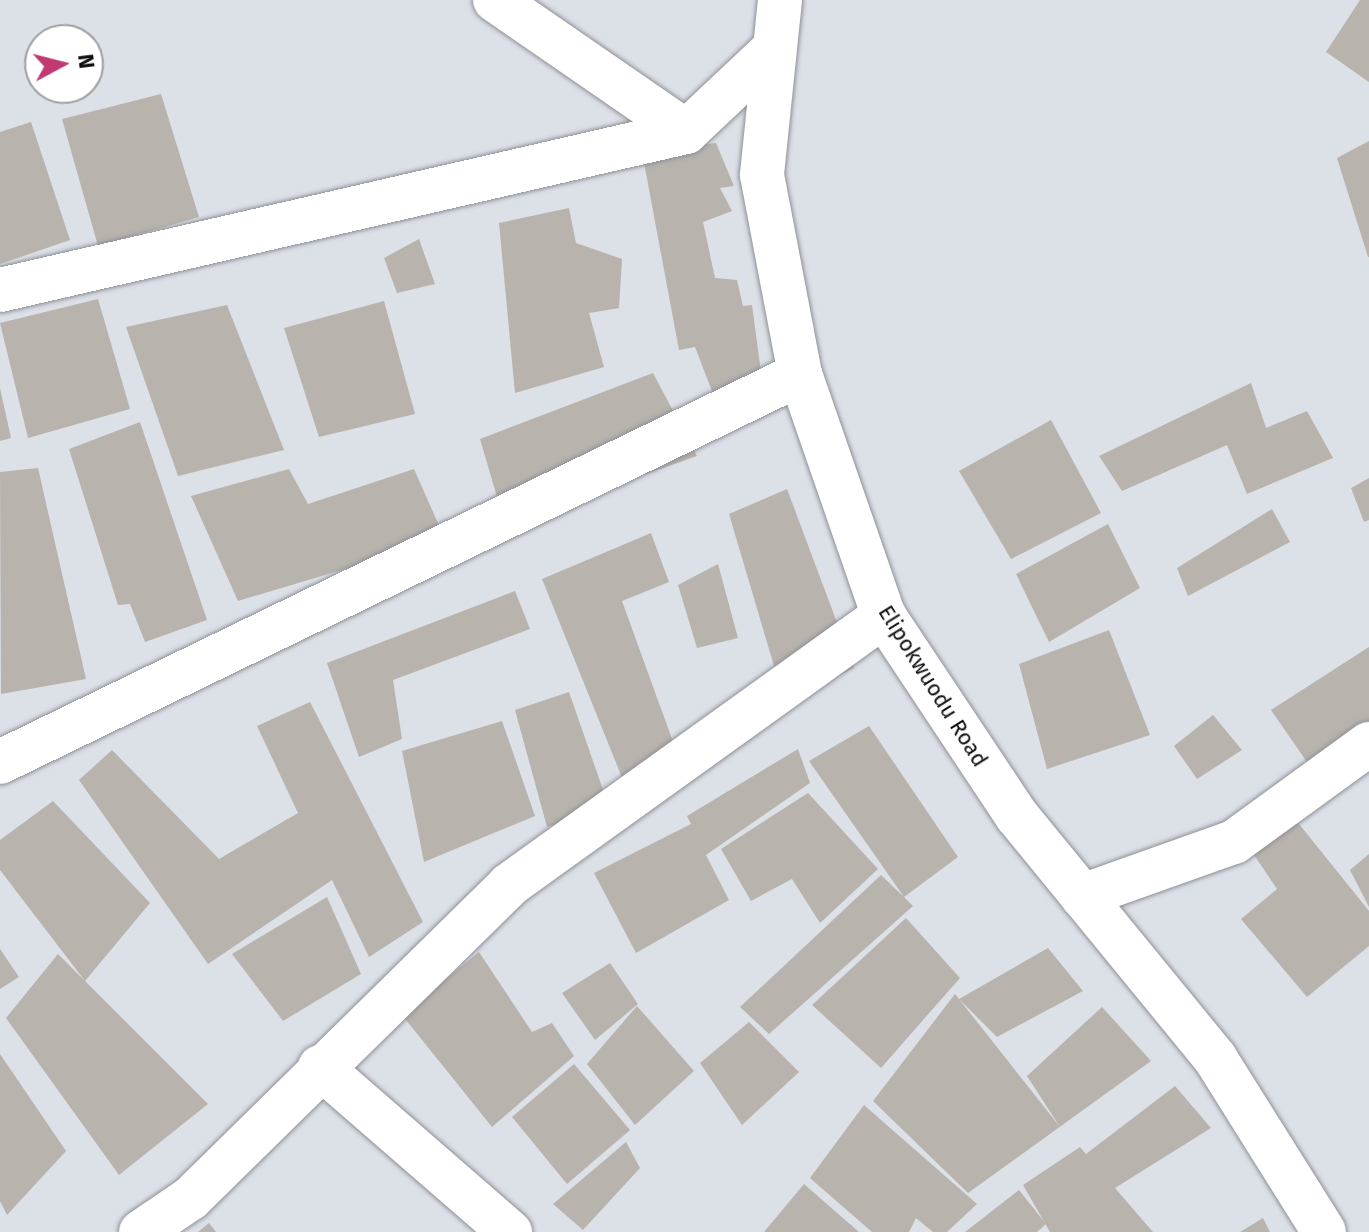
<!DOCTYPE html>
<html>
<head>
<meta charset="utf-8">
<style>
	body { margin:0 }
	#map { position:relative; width:1369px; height:1232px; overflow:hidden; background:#dce0e7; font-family:"Fira Sans",sans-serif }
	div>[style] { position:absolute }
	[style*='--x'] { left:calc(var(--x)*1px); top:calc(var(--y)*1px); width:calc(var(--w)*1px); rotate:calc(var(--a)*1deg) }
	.building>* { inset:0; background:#b9b3ad }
	.roads { filter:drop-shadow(0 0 2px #8d9097) drop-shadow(0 0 2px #8d9097) }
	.street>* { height:44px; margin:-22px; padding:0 22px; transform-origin:22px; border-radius:22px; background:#fff }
	.secondary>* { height:44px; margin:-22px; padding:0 22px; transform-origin:22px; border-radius:22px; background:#fff }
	span { translate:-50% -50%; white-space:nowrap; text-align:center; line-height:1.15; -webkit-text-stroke:7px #fff; paint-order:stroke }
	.street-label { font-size:22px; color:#0d0e10 }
	.north { position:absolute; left:24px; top:24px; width:80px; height:80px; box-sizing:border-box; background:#fff; border:2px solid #9e9f9f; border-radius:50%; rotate:83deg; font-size:22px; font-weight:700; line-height:32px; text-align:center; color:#0d0e10 }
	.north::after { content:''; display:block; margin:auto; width:28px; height:36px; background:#c13872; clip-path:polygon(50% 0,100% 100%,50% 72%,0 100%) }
</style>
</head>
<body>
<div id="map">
	<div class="building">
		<div style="clip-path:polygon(1360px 0,1369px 0,1369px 82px,1326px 52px)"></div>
		<div style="clip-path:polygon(161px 94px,199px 217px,98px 246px,62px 119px)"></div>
		<div style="clip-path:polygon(31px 122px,70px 240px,0 264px,0 132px)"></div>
		<div style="clip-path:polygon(1369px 141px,1369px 257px,1368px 257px,1337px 158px)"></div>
		<div style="clip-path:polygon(716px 143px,734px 186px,720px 188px,732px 211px,703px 222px,715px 278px,737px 280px,743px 306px,752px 305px,766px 409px,725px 425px,695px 347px,679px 350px,642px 152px)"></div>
		<div style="clip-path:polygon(569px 208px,576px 243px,622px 259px,619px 308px,589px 313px,604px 367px,515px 393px,499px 223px)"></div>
		<div style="clip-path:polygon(419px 239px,435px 284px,397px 293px,384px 258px)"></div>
		<div style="clip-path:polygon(98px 299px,130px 409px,28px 438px,0 323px)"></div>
		<div style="clip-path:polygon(384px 301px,415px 414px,319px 437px,284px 328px)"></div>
		<div style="clip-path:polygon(227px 305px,284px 450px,178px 476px,126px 327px)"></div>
		<div style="clip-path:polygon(653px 373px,697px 456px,505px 524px,480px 439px)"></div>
		<div style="clip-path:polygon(1251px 383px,1266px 428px,1307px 411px,1333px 458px,1247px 494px,1227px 445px,1122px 491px,1099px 456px)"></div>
		<div style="clip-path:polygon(0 388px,11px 438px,0 441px)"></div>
		<div style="clip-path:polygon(1051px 420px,1101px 513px,1011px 559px,959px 471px)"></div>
		<div style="clip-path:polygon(140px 422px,207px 620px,145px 642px,130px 604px,118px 605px,69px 449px)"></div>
		<div style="clip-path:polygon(38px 468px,86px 679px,1px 694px,0 472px)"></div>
		<div style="clip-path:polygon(289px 469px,308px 504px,414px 469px,445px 539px,238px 601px,191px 496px)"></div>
		<div style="clip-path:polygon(1369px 478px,1369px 520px,1364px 522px,1351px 488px)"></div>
		<div style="clip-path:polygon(787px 489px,854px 668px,785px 703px,729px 514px)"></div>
		<div style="clip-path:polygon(1272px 509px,1290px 542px,1188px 596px,1177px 568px)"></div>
		<div style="clip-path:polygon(1108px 524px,1140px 588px,1049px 642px,1016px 574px)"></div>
		<div style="clip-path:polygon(651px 533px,669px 582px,622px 601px,684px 772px,629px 795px,542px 579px)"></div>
		<div style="clip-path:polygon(718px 564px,738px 638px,697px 648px,678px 585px)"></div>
		<div style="clip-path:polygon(515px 591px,530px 629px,393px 680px,402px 739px,359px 757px,327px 663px)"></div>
		<div style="clip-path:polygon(1109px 630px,1150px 735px,1047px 769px,1019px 664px)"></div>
		<div style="clip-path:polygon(1369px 647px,1369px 723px,1309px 765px,1271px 710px)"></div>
		<div style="clip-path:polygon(569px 692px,609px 807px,547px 827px,515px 710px)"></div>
		<div style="clip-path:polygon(310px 702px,423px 922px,369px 957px,332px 880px,208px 964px,79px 780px,112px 750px,219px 859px,298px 813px,257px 726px)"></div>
		<div style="clip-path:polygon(1213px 715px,1242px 750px,1197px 779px,1174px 746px)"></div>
		<div style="clip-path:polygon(502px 721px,535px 816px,424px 862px,402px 751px)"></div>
		<div style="clip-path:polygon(869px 726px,958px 857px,904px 897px,913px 906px,769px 1034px,740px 1007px,881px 875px,904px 897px,809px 761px)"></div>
		<div style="clip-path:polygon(798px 749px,810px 783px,706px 855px,729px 900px,636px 953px,594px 873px,691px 824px,687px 816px)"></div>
		<div style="clip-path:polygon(808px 793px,878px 869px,820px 923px,792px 879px,751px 901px,721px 849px)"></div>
		<div style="clip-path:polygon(53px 801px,150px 903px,85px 981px,208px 1104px,119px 1175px,6px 1018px,58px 954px,85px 981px,0 870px,0 840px)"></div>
		<div style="clip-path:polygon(1295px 819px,1369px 911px,1369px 946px,1307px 997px,1241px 919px,1277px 889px,1252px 852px)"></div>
		<div style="clip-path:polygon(1369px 854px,1369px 907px,1350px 870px)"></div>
		<div style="clip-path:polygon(327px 897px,361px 974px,283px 1021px,232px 954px)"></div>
		<div style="clip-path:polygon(906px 918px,960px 978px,881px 1068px,812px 1005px)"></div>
		<div style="clip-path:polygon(1048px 948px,1083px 991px,997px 1037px,959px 999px,1060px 1127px,1027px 1076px,1102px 1007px,1151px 1061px,968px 1193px,873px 1101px,955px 994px,959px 999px)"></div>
		<div style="clip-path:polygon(0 949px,19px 977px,0 989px)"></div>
		<div style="clip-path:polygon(479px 952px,532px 1032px,552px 1023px,574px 1056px,492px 1127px,402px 1015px)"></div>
		<div style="clip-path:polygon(610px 963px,638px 1004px,595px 1040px,562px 993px)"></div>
		<div style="clip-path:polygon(637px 1006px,694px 1071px,635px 1125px,587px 1064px)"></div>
		<div style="clip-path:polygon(749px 1022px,799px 1072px,742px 1125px,700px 1063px)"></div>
		<div style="clip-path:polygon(0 1054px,66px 1151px,7px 1215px,0 1201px)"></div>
		<div style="clip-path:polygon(574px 1064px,630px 1130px,567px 1184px,512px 1117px)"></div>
		<div style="clip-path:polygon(1175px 1086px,1211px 1128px,1115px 1188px,1153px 1232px,1050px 1232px,1023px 1185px,1080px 1147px,1086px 1154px)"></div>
		<div style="clip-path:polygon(864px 1105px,977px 1204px,947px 1232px,933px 1232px,916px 1218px,909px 1232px,872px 1232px,810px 1178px)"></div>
		<div style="clip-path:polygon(626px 1142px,640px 1168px,583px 1230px,553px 1204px)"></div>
		<div style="clip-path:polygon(804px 1184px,859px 1232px,764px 1232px)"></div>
		<div style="clip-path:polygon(1019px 1190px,1046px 1224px,1037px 1232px,965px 1232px)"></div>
		<div style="clip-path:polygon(1263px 1218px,1270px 1232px,1240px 1232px)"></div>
		<div style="clip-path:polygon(209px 1223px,216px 1232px,198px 1232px)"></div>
	</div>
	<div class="roads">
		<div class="street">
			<div style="--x:495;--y:0;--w:232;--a:34.6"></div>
			<div style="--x:0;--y:290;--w:704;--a:-12.97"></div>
			<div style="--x:686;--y:132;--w:117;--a:-43.3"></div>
			<div style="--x:0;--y:762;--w:889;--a:-25.87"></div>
			<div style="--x:1082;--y:896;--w:161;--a:-19.6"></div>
			<div style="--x:1234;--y:842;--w:167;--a:-36"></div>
			<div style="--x:320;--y:1067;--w:252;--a:41"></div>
			<div style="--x:141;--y:1232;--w:60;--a:-34.2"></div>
			<div style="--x:191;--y:1198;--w:446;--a:-44.5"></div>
			<div style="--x:509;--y:885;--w:462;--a:-35.7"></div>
		</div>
		<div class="secondary">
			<div style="--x:780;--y:0;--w:176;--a:95.9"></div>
			<div style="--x:762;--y:175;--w:203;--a:79.2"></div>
			<div style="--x:800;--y:374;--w:256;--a:70.9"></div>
			<div style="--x:884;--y:616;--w:240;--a:56.4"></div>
			<div style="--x:1017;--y:816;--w:313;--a:50.7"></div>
			<div style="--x:1215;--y:1058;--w:205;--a:57.9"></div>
		</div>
	</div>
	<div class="street-label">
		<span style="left:933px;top:686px;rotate:58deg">Elipokwuodu Road</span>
	</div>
	<div class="north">N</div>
</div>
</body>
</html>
